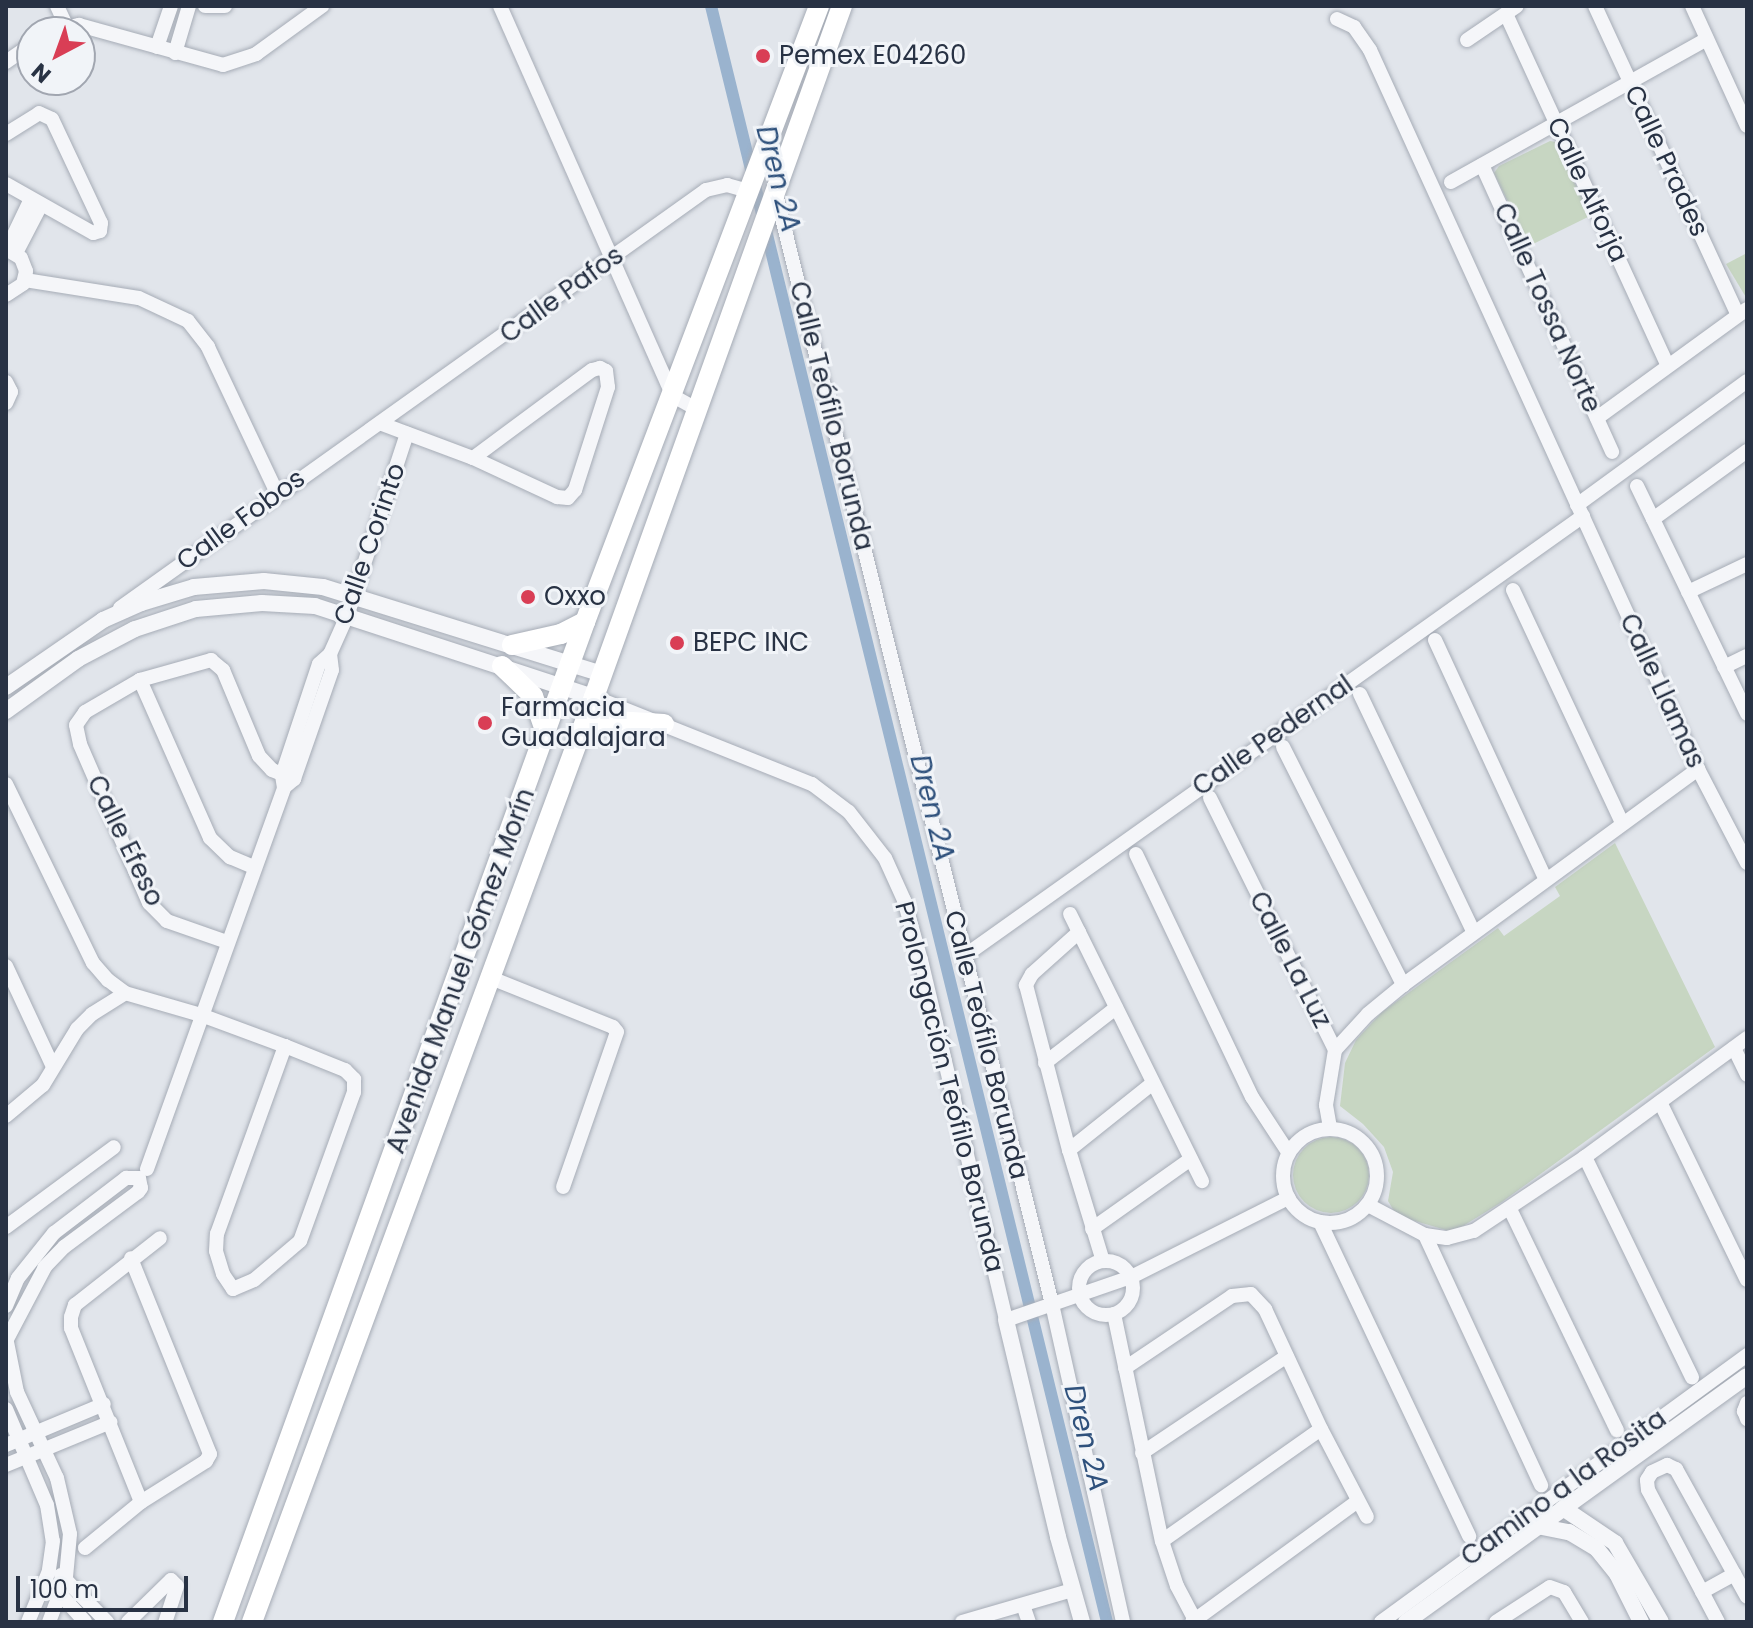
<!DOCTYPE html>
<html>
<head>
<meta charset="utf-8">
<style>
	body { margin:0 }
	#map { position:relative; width:1753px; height:1628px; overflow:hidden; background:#e1e5eb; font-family:Poppins,sans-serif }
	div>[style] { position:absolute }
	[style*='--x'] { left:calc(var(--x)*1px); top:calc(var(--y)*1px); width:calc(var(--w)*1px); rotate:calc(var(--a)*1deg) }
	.green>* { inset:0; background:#c7d6c2 }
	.round { border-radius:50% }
	.canal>* { height:12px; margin:-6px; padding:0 6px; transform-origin:6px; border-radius:6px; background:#9ab3ce }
	.roads { filter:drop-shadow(0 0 2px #a6acb6) drop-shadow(0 0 2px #a6acb6) }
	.minor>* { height:14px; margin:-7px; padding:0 7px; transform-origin:7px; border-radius:7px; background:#f5f6f9 }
	.minor>.ring { margin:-7px; padding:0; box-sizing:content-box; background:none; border:14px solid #f5f6f9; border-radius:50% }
	.tertiary>* { height:16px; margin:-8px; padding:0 8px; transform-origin:8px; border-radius:8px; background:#f5f6f9 }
	.primary>* { height:20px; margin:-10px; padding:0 10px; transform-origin:10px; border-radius:10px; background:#fff }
	.dots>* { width:22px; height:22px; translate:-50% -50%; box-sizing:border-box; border:4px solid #f1f4f8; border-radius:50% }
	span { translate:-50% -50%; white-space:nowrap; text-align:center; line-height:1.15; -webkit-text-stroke:6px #f1f4f8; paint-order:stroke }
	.poi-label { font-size:26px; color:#283244 }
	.left { translate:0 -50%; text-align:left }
	.street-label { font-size:26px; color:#283244 }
	.water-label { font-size:28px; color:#2f517c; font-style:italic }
	.frame { position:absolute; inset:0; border:8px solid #283244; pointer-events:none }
	.north { position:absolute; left:16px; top:16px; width:80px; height:80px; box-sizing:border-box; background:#f1f4f8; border:2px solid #a1a6b0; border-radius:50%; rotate:221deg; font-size:22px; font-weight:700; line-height:32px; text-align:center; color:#283244 }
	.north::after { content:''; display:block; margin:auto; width:28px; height:36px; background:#d93e55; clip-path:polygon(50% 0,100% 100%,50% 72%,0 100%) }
	.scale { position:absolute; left:16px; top:1576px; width:172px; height:36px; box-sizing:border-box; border:4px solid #283244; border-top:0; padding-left:10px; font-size:24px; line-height:28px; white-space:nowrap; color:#283244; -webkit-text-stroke:6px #f1f4f8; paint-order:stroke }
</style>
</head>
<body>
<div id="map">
	<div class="green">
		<div style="clip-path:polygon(1550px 141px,1556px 142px,1590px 216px,1529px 246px,1494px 173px,1499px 166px)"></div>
		<div style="clip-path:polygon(1747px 253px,1747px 299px,1726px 264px)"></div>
		<div style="clip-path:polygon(1615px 843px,1715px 1047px,1502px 1202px,1463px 1226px,1449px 1231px,1405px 1218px,1394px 1211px,1388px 1201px,1393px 1172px,1384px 1147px,1363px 1124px,1340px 1106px,1345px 1063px,1356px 1040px,1382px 1012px,1498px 928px,1504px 936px,1560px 896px,1555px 887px)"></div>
		<div class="round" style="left:1293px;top:1137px;width:76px;height:76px"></div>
	</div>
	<div class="canal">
		<div style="--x:711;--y:6;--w:1664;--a:76.23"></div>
	</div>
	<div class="roads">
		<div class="minor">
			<div style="--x:57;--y:6;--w:21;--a:65"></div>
			<div style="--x:205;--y:6;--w:20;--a:0"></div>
			<div style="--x:500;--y:6;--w:427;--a:66.1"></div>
			<div style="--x:673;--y:396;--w:26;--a:29"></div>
			<div style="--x:1595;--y:6;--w:340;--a:65.2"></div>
			<div style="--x:1692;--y:6;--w:132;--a:65.4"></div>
			<div style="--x:1506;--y:14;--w:387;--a:65.3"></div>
			<div style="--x:1337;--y:19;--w:19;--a:25"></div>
			<div style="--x:1354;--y:27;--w:28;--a:55"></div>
			<div style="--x:1370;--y:50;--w:790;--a:65.48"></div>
			<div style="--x:1698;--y:769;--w:106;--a:62.5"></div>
			<div style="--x:50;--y:32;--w:30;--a:-14"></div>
			<div style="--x:79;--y:25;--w:149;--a:15.5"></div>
			<div style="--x:223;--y:65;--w:35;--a:-18"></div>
			<div style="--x:256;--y:54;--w:82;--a:-36"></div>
			<div style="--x:1467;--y:40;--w:60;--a:-34.2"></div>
			<div style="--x:157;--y:47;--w:43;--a:-71.1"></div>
			<div style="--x:175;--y:53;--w:49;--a:-73.4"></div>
			<div style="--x:6;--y:62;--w:32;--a:-35"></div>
			<div style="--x:6;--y:134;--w:39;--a:-32"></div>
			<div style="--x:39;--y:113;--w:14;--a:25"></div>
			<div style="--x:52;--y:119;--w:115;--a:64.8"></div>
			<div style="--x:101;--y:223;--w:8;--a:97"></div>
			<div style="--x:100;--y:231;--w:7;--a:164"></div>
			<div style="--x:93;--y:233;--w:100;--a:-150.6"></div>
			<div style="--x:1482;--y:165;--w:315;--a:65.6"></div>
			<div style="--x:1451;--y:182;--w:293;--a:-29.2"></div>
			<div style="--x:775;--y:190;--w:1148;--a:76.04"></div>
			<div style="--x:1052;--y:1304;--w:326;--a:77.4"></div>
			<div style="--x:6;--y:249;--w:17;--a:31"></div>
			<div style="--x:21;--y:258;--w:14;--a:69"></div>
			<div style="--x:26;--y:271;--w:13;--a:103"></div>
			<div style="--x:23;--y:284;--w:20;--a:147"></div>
			<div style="--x:7;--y:249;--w:55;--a:-64.4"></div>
			<div style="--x:16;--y:253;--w:54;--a:-62.5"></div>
			<div style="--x:25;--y:280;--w:115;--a:9"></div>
			<div style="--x:139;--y:298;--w:54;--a:25.1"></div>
			<div style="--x:188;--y:321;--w:33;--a:52"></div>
			<div style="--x:208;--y:347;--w:161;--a:64.7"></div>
			<div style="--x:6;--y:382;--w:11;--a:63"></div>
			<div style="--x:11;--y:392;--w:12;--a:114"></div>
			<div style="--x:1597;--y:418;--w:185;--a:-36"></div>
			<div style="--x:382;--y:424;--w:97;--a:20.5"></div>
			<div style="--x:473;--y:458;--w:93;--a:24.9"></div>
			<div style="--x:557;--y:497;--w:11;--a:5"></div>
			<div style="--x:568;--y:498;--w:11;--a:-49"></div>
			<div style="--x:575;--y:490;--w:108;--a:-72.2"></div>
			<div style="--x:608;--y:387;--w:16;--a:-97"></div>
			<div style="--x:606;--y:371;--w:7;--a:-153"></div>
			<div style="--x:600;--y:368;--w:8;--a:166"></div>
			<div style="--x:592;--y:370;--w:148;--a:143.5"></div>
			<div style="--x:1637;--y:486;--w:253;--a:64.2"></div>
			<div style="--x:1577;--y:505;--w:210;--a:-36.1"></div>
			<div style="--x:1653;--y:519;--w:116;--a:-35.9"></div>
			<div style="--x:1513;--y:590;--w:257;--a:64.9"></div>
			<div style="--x:1688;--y:592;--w:65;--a:-25.4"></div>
			<div style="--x:120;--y:608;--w:720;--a:-35.5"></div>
			<div style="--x:706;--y:190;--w:22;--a:-13"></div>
			<div style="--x:727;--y:185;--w:22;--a:16"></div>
			<div style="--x:1435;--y:640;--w:262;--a:65.2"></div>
			<div style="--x:1724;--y:667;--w:25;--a:-26"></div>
			<div style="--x:140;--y:680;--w:173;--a:66.1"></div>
			<div style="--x:210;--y:838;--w:28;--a:44"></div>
			<div style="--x:230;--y:857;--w:25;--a:23"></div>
			<div style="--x:1360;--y:694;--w:263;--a:64.5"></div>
			<div style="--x:594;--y:697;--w:235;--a:21.8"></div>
			<div style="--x:812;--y:784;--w:46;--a:37.1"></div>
			<div style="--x:849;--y:812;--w:58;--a:52"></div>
			<div style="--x:885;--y:858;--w:46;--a:65.7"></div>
			<div style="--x:904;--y:900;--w:62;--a:74.2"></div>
			<div style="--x:921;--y:960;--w:370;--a:76.7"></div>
			<div style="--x:1006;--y:1320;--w:132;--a:-19"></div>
			<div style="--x:1131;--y:1277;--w:176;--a:-26.7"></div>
			<div style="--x:1283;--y:747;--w:267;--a:63.2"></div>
			<div style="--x:6;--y:784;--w:199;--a:64.1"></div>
			<div style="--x:93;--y:963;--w:23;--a:49"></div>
			<div style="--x:108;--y:980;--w:21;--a:37"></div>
			<div style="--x:125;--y:993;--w:79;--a:16.1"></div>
			<div style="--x:201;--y:1015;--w:90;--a:20.3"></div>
			<div style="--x:285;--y:1046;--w:65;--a:21.8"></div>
			<div style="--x:345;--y:1070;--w:13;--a:45"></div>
			<div style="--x:354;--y:1079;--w:13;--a:90"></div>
			<div style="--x:354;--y:1092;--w:158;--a:109.9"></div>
			<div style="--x:300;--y:1241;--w:60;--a:139.7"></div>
			<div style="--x:254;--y:1280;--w:23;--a:157"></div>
			<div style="--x:233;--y:1289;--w:18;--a:-124"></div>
			<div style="--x:223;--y:1274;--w:24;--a:-107"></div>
			<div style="--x:216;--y:1251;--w:17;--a:-87"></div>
			<div style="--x:217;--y:1234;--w:200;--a:-70.1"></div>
			<div style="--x:287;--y:785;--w:9;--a:-41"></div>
			<div style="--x:294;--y:779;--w:115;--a:-70.8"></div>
			<div style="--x:332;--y:670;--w:16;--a:-97"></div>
			<div style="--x:1210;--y:798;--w:281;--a:63.6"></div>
			<div style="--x:1335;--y:1050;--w:56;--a:99.3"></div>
			<div style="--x:1326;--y:1105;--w:23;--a:80"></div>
			<div style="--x:1136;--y:854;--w:269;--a:64.5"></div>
			<div style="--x:1252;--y:1097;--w:66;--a:56.8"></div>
			<div style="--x:1070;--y:914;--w:298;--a:63.7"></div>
			<div style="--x:1079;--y:932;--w:63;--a:138.2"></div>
			<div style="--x:1032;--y:974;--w:13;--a:119"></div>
			<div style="--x:1026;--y:985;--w:171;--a:75.4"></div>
			<div style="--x:1069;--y:1150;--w:116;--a:73"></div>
			<div style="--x:227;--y:942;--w:64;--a:-160.7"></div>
			<div style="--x:167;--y:921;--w:25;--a:-135"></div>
			<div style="--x:149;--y:903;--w:173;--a:-113.5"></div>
			<div style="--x:80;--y:744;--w:19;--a:-102"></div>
			<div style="--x:76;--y:725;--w:16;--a:-55"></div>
			<div style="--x:85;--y:712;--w:64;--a:-30.2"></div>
			<div style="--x:140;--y:680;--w:74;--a:-15.7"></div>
			<div style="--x:211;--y:660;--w:16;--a:40"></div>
			<div style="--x:223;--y:670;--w:93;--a:67.3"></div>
			<div style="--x:259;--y:756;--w:19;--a:47"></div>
			<div style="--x:272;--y:770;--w:24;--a:22"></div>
			<div style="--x:963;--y:957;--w:761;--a:-35.42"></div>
			<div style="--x:6;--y:966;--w:111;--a:65"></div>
			<div style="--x:491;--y:978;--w:131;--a:21.9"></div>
			<div style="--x:613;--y:1027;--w:6;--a:51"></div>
			<div style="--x:617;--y:1032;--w:164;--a:109.2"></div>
			<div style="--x:1734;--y:1048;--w:30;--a:64"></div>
			<div style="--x:1335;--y:1050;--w:49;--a:-47.5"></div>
			<div style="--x:1368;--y:1014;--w:45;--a:-39.6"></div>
			<div style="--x:1403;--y:985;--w:366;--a:-36.2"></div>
			<div style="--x:1045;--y:1063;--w:90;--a:-37.8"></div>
			<div style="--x:1660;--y:1102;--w:198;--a:64"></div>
			<div style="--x:6;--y:1116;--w:48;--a:-40"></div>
			<div style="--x:43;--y:1085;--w:66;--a:-58.7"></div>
			<div style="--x:77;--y:1029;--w:21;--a:-45"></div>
			<div style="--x:92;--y:1014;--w:39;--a:-32"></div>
			<div class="ring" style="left:1283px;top:1129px;width:80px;height:80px"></div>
			<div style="--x:1069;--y:1150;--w:107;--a:-38.6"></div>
			<div style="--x:1585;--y:1157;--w:245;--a:64.1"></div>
			<div style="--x:147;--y:1169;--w:405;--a:-70.2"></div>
			<div style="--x:284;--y:788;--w:13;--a:-99"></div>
			<div style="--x:282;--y:775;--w:117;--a:-71.6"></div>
			<div style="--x:319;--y:664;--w:15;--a:-42"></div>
			<div style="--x:330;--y:654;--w:42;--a:-65.9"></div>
			<div style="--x:347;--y:616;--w:192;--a:-71.8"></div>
			<div style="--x:1368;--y:1205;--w:64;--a:27.8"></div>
			<div style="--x:1425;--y:1235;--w:22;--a:8"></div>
			<div style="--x:1447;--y:1238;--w:28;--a:-15"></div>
			<div style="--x:1474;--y:1231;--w:133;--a:-33.7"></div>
			<div style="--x:1585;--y:1157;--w:201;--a:-36.3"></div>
			<div style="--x:1510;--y:1209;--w:246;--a:64.2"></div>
			<div style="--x:1320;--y:1222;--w:348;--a:64.6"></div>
			<div style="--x:6;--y:1227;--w:134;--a:-36.5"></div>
			<div style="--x:1092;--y:1229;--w:121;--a:-35.3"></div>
			<div style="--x:1425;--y:1235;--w:276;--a:65.1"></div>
			<div class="ring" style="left:1079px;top:1261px;width:40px;height:40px"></div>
			<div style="--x:6;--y:1306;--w:30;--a:-67"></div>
			<div style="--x:18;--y:1278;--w:58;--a:-51.3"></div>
			<div style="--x:54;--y:1233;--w:91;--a:-37.4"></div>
			<div style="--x:126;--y:1178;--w:13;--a:0"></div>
			<div style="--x:139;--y:1178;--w:10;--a:79"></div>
			<div style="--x:141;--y:1188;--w:5;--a:127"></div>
			<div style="--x:138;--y:1192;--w:92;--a:143.4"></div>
			<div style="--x:64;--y:1247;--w:28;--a:134"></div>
			<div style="--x:45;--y:1267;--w:81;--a:117.8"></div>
			<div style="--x:1114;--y:1314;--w:232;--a:78.1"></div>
			<div style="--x:1162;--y:1541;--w:47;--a:71.6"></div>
			<div style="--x:1177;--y:1586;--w:41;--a:62.2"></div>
			<div style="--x:6;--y:1337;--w:56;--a:78.7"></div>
			<div style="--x:17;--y:1392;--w:95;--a:65.1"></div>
			<div style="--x:57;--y:1478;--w:57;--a:76.9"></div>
			<div style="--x:70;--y:1534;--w:43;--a:95.3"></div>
			<div style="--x:66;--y:1577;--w:48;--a:110.7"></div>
			<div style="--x:1125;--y:1368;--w:129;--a:-33.9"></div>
			<div style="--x:1232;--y:1296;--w:19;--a:-6"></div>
			<div style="--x:1251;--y:1294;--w:21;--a:47"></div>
			<div style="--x:1265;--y:1309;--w:132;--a:65"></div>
			<div style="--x:1321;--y:1429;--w:99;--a:62.4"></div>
			<div style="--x:1747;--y:1403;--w:9;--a:111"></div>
			<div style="--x:1744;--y:1411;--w:9;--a:69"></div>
			<div style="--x:6;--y:1409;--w:104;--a:66.9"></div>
			<div style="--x:47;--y:1505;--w:36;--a:81"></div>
			<div style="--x:53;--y:1541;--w:30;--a:98"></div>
			<div style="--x:49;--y:1571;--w:55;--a:112.4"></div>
			<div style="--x:6;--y:1445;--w:106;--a:-22.7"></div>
			<div style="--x:1142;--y:1453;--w:174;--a:-33.8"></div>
			<div style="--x:6;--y:1465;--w:113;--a:-22.3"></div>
			<div style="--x:141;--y:1502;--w:188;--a:-111.9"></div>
			<div style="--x:71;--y:1328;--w:11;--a:-90"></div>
			<div style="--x:71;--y:1317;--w:13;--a:-72"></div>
			<div style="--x:75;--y:1305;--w:108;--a:-38.2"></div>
			<div style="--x:1162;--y:1541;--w:194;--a:-35.2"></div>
			<div style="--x:85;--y:1548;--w:72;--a:-39.4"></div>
			<div style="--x:141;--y:1502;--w:77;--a:-32.2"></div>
			<div style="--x:206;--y:1461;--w:8;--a:-60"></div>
			<div style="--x:210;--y:1454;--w:211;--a:-112"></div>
			<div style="--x:61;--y:1575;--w:66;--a:45.6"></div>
			<div style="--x:1702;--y:1592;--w:37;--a:-29"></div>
			<div style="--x:61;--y:1595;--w:36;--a:48"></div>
			<div style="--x:1023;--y:1605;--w:18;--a:71"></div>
			<div style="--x:128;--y:1622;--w:60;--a:-44.3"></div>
			<div style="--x:171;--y:1580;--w:8;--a:45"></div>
			<div style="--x:177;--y:1586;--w:38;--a:108"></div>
			<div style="--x:962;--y:1622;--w:115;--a:-16.2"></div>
			<div style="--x:1192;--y:1622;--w:205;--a:-36.1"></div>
			<div style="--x:1381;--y:1622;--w:453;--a:-36.1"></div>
			<div style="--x:1496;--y:1622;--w:64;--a:-32.9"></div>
			<div style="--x:1550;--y:1587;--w:15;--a:20"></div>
			<div style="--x:1564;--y:1592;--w:35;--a:59"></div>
			<div style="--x:1718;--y:1622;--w:149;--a:-117.9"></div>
			<div style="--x:1648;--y:1490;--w:10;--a:-96"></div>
			<div style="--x:1647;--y:1480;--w:9;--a:-58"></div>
			<div style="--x:1652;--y:1472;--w:17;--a:-25"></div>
			<div style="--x:1667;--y:1465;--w:10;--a:24"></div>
			<div style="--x:1676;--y:1469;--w:146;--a:61"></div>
		</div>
		<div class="tertiary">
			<div style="--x:6;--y:687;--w:118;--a:-34.6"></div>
			<div style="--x:103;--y:620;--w:42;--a:-24.1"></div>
			<div style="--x:141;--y:603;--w:55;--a:-16.8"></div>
			<div style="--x:194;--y:587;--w:70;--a:-4.9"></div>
			<div style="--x:264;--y:581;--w:59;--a:5.8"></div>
			<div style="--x:323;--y:587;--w:292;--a:17.3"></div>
			<div style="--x:6;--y:711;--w:89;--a:-35.8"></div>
			<div style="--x:78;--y:659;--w:64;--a:-27.8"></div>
			<div style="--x:135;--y:629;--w:64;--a:-18.2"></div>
			<div style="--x:196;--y:609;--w:66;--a:-5.2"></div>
			<div style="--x:262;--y:603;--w:53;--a:3.2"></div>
			<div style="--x:315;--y:606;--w:293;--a:18.1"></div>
			<div style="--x:1006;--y:1320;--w:223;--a:76.5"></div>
			<div style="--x:1058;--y:1537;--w:88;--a:74.2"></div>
			<div style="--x:1563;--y:1508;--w:63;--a:33.9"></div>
			<div style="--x:1615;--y:1543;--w:91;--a:59.8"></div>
			<div style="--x:1537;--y:1526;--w:33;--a:11"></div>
			<div style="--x:1569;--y:1532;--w:33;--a:31"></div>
			<div style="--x:1597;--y:1549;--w:32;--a:51"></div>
			<div style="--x:1617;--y:1574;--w:54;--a:63.4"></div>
			<div style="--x:1406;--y:1622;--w:420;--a:-35.8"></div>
		</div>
		<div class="primary">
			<div style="--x:512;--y:645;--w:50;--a:-12.7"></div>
			<div style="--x:561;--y:634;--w:27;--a:-27"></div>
			<div style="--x:502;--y:666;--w:43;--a:44.1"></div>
			<div style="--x:533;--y:696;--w:42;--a:70.7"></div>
			<div style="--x:579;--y:737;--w:22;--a:-32"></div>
			<div style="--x:598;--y:725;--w:17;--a:-13"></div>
			<div style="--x:615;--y:721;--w:49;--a:3.5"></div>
			<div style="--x:223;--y:1622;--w:1064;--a:-70.1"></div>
			<div style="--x:585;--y:622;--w:659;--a:-69.2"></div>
			<div style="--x:252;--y:1622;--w:986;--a:-69.71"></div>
			<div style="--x:594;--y:697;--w:734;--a:-70.26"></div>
		</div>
	</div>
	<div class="dots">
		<div style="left:763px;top:56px;background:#d93e55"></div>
		<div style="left:528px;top:597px;background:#d93e55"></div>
		<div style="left:677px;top:643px;background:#d93e55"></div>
		<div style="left:485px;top:723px;background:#d93e55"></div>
	</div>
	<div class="poi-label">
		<span class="left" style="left:779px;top:56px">Pemex E04260</span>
		<span class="left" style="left:544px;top:597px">Oxxo</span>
		<span class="left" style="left:693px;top:643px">BEPC INC</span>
		<span class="left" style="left:501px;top:723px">Farmacia<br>Guadalajara</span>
	</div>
	<div class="street-label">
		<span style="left:1666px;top:161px;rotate:65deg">Calle Prades</span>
		<span style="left:1587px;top:190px;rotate:65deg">Calle Alforja</span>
		<span style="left:562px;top:295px;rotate:-36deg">Calle Pafos</span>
		<span style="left:1547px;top:308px;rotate:66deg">Calle Tossa Norte</span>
		<span style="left:831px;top:416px;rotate:76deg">Calle Teófilo Borunda</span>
		<span style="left:241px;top:520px;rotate:-36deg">Calle Fobos</span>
		<span style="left:370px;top:544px;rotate:-71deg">Calle Corinto</span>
		<span style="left:1662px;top:691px;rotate:65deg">Calle Llamas</span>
		<span style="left:1273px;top:736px;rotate:-35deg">Calle Pedernal</span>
		<span style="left:125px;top:841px;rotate:64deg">Calle Efeso</span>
		<span style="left:1290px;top:960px;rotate:63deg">Calle La Luz</span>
		<span style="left:461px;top:971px;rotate:-70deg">Avenida Manuel Gómez Morín</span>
		<span style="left:986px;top:1045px;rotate:76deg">Calle Teófilo Borunda</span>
		<span style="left:949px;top:1087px;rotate:76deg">Prolongación Teófilo Borunda</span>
		<span style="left:1564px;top:1488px;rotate:-36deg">Camino a la Rosita</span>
	</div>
	<div class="water-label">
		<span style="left:778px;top:179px;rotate:76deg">Dren 2A</span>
		<span style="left:932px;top:808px;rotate:76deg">Dren 2A</span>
		<span style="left:1086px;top:1438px;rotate:76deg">Dren 2A</span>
	</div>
	<div class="frame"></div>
	<div class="north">N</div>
	<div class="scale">100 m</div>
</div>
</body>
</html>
